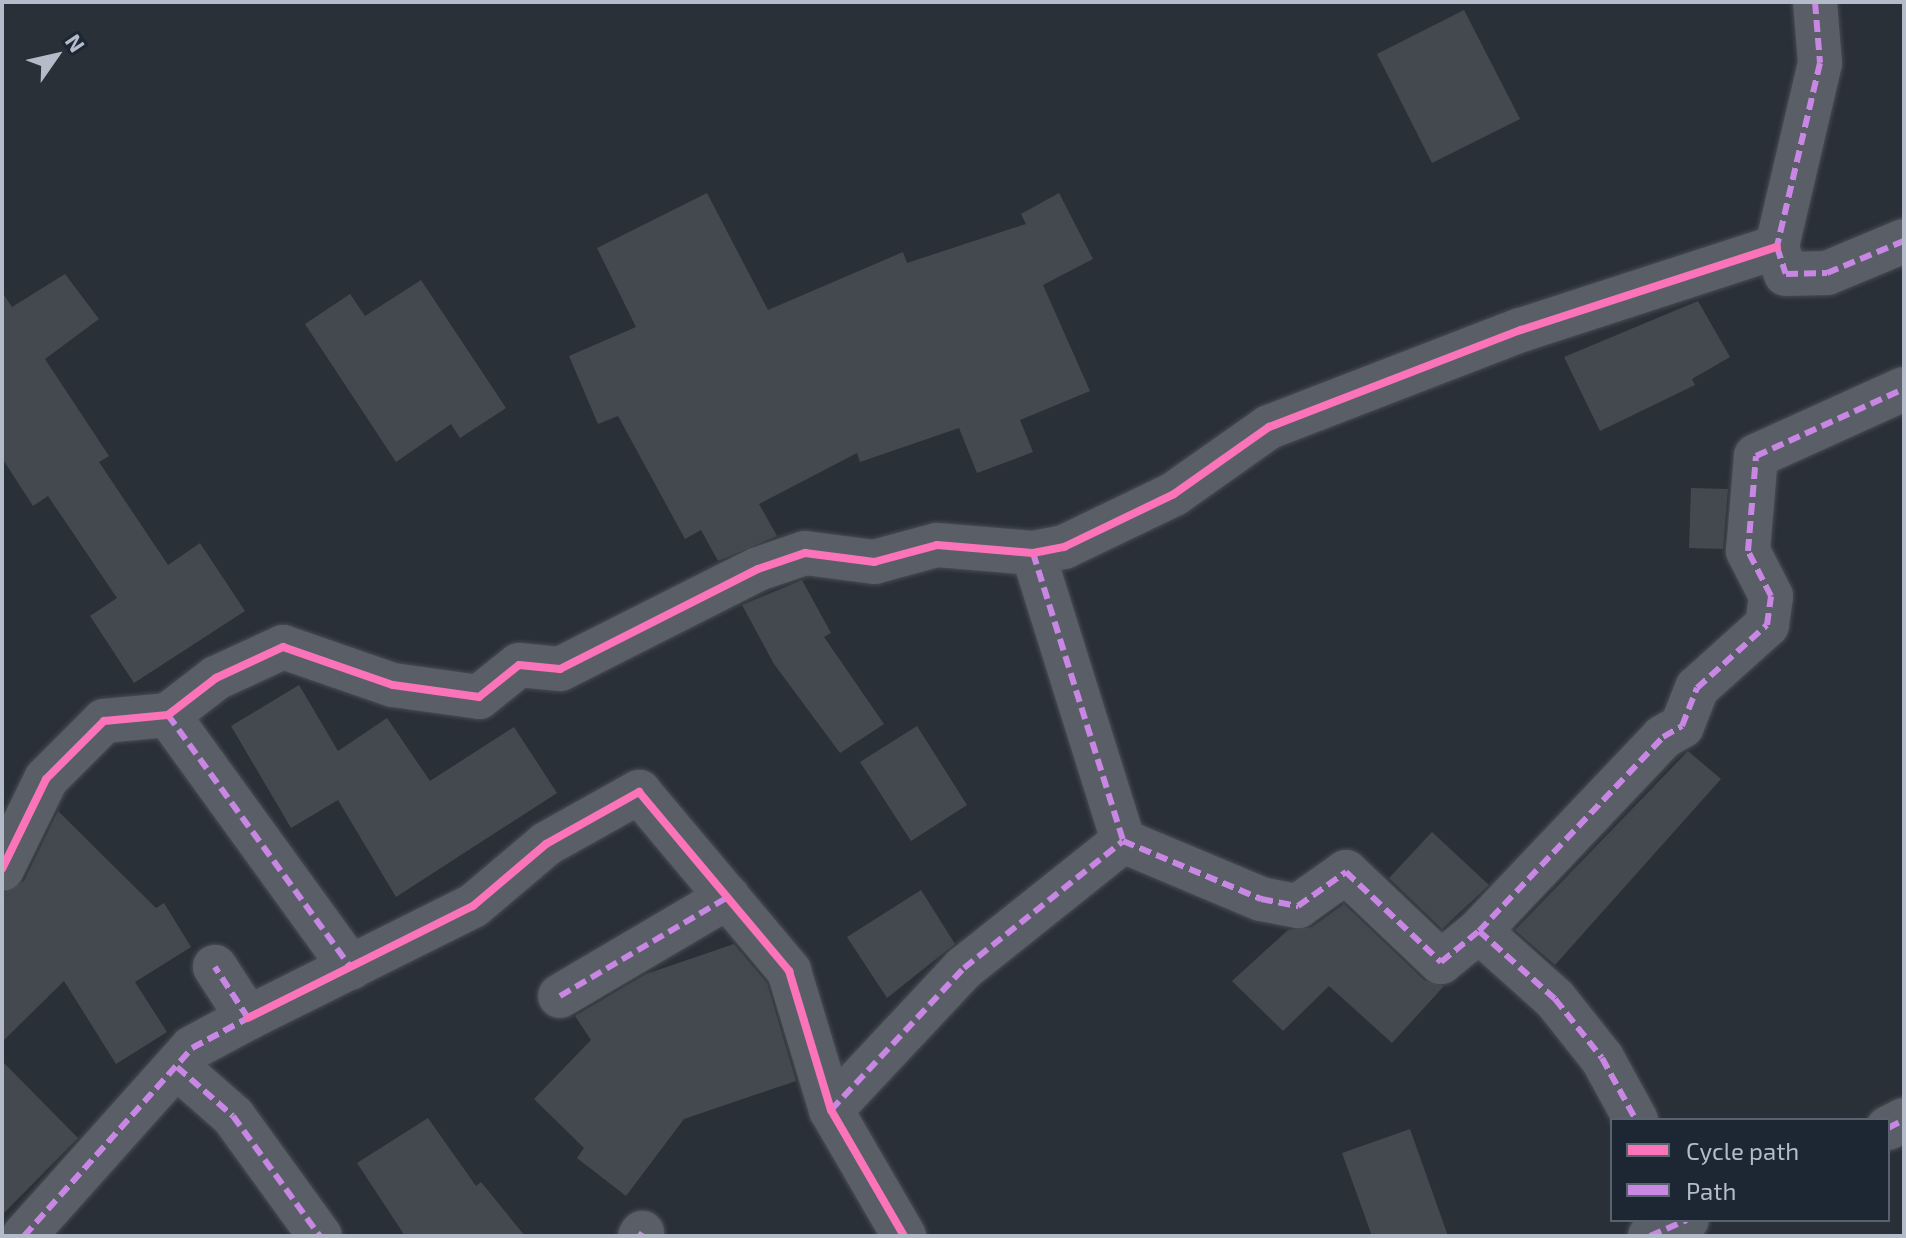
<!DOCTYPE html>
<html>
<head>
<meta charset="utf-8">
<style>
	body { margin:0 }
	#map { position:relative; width:1906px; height:1238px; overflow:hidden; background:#2a3038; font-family:"Exo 2",sans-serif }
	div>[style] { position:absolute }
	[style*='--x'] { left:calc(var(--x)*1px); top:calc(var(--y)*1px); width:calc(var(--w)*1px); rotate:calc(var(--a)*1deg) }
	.building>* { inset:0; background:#444950 }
	.roads { filter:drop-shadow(0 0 2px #484c53) drop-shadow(0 0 2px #484c53) }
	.minor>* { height:44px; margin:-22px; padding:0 22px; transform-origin:22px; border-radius:22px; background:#5a5e66 }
	.quiet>* { height:6px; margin-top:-3px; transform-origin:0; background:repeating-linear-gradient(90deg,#c787e3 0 12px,transparent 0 18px) }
	.cycleway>* { height:8px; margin:-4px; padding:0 4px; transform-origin:4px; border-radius:4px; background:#fb73b8 }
	span { translate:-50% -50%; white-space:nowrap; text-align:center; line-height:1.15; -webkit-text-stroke:6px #1d2633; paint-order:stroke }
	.frame { position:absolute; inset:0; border:4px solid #b4bcc9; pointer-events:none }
	.legend { position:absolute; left:1610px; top:1118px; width:280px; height:104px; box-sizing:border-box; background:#1d2633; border:2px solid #59626f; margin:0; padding:10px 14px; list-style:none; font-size:24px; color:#b4bcc9 }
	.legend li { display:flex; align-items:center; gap:16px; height:40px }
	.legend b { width:40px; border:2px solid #59626f }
	.north { position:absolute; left:16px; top:16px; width:80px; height:80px; -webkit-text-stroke:6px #1d2633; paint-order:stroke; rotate:56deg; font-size:22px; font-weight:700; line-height:32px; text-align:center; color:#b4bcc9 }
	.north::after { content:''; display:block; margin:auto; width:28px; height:36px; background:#b4bcc9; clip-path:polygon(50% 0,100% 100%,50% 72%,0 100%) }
</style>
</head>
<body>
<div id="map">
	<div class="building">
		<div style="clip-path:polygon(1464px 10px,1520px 119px,1432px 163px,1377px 54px)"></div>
		<div style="clip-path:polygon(707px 193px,768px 310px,903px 252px,907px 263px,1026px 224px,1021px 214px,1059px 193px,1093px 259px,1043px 285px,1090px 391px,1020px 420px,1033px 452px,977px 473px,959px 428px,860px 462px,857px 453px,759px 504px,777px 536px,718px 561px,701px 530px,685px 539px,618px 416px,598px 424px,569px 356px,636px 327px,597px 248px)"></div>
		<div style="clip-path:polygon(65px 274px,99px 319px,45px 359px,109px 456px,99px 462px,168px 565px,200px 543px,245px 611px,134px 683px,90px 616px,117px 598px,48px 496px,33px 506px,2px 458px,2px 292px,12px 307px)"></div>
		<div style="clip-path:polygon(421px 280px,506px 408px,460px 438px,451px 424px,396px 462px,305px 324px,350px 294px,365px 316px)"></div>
		<div style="clip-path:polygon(1698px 301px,1730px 357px,1692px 379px,1695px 385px,1600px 431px,1564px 357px)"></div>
		<div style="clip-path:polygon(1691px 488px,1728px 489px,1723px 549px,1689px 548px)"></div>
		<div style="clip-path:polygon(802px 580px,831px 633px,824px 637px,884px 724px,840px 753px,774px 664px,742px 605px)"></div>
		<div style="clip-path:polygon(299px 685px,338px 751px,387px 718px,430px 781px,514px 727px,557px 793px,396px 897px,338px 800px,291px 828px,231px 726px)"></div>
		<div style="clip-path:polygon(917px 726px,967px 805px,911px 841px,860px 762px)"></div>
		<div style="clip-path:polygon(1688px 751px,1721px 779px,1555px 965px,1515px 930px)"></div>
		<div style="clip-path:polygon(58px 811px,156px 908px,164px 903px,191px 947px,135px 982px,167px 1032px,116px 1064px,64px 981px,2px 1042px,2px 894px,24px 881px)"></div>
		<div style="clip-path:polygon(1432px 832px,1489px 885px,1442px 929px,1389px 878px)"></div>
		<div style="clip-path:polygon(921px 890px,955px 944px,887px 998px,847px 937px)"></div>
		<div style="clip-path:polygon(1344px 904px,1424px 980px,1444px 986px,1392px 1043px,1329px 986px,1283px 1031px,1232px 981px,1288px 930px,1312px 927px)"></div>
		<div style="clip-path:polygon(734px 944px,767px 983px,796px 1081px,684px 1119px,626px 1196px,577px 1158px,584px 1148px,534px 1099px,591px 1040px,575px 1016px,646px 974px)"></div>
		<div style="clip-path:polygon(2px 1061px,78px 1138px,2px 1215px)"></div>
		<div style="clip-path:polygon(428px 1118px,476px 1186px,481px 1182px,525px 1236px,405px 1236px,357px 1163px)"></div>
		<div style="clip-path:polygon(1410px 1129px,1448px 1236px,1372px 1236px,1342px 1153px)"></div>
	</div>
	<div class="roads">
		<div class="minor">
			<div style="--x:1815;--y:2;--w:61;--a:85.3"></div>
			<div style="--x:1820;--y:63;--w:189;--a:103.2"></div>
			<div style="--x:1777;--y:247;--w:28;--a:72"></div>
			<div style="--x:1786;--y:274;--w:41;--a:-1.4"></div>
			<div style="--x:1827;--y:273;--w:83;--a:-22.6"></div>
			<div style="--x:1033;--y:553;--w:302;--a:72.6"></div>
			<div style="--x:1123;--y:841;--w:150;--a:22.8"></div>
			<div style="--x:1261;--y:899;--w:38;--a:11"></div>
			<div style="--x:1298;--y:906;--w:59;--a:-35.3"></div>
			<div style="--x:1346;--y:872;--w:131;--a:43.5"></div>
			<div style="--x:1441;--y:962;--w:49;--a:-39.2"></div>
			<div style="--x:1479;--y:931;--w:102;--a:41.8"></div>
			<div style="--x:1555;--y:999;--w:75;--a:51.5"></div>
			<div style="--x:1602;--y:1058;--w:71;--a:61.3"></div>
			<div style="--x:168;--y:715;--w:312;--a:54.1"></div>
			<div style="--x:2;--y:869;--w:100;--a:-63.9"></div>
			<div style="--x:46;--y:779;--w:82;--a:-45"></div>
			<div style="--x:104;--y:721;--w:64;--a:-5.4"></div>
			<div style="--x:168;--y:715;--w:61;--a:-37.6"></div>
			<div style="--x:216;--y:678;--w:74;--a:-24.8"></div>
			<div style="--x:283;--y:647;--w:116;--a:19.1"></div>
			<div style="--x:393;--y:685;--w:87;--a:7.9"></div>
			<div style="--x:479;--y:697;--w:51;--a:-38.7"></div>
			<div style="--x:519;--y:665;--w:41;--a:5.6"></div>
			<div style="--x:560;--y:669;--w:222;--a:-26.8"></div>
			<div style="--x:758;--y:569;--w:50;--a:-18.8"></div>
			<div style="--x:805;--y:553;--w:70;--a:7.4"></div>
			<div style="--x:874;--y:562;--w:65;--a:-15.1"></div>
			<div style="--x:937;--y:545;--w:96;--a:4.8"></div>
			<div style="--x:1033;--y:553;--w:32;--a:-11"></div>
			<div style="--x:1064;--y:547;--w:122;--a:-25.7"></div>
			<div style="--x:1174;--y:494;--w:116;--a:-35.2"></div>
			<div style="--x:1269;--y:427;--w:270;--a:-21.1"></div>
			<div style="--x:1521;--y:330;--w:269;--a:-18"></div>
			<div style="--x:1479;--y:931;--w:267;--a:-46.5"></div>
			<div style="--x:1663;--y:737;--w:22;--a:-30"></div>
			<div style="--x:1682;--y:726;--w:41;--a:-68.5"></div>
			<div style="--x:1697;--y:688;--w:94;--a:-42"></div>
			<div style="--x:1767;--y:625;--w:29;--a:-82"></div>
			<div style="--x:1771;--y:596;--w:51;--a:-117.1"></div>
			<div style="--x:1748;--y:551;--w:95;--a:-85.2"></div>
			<div style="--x:1756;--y:456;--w:162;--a:-24.4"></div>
			<div style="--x:560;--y:996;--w:195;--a:-30.5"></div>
			<div style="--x:248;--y:1018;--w:251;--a:-26.5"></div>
			<div style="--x:473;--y:906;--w:96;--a:-40.3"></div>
			<div style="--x:546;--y:844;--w:107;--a:-29.2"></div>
			<div style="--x:639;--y:792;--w:234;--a:50"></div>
			<div style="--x:789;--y:971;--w:145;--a:73.2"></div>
			<div style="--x:831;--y:1110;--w:146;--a:59.9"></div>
			<div style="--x:177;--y:1067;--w:74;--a:41.2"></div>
			<div style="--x:233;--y:1116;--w:148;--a:54.1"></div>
			<div style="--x:831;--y:1110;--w:195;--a:-46.9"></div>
			<div style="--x:964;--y:968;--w:203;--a:-38.6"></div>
			<div style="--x:1888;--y:1128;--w:18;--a:-27"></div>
			<div style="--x:24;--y:1236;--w:252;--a:-48.2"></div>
			<div style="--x:192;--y:1048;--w:64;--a:-28.2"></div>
			<div style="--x:248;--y:1018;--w:61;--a:-122.9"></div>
			<div style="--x:640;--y:1236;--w:4;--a:-56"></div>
			<div style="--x:1650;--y:1236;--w:40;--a:-23.4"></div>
		</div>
	</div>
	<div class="quiet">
		<div style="--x:1815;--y:2;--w:61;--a:85.3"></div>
		<div style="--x:1820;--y:63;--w:189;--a:103.2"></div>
		<div style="--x:1777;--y:247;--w:28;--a:72"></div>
		<div style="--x:1786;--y:274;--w:41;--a:-1.4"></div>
		<div style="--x:1827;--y:273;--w:83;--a:-22.6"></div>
		<div style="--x:1033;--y:553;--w:302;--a:72.6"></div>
		<div style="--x:1123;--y:841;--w:150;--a:22.8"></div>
		<div style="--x:1261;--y:899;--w:38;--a:11"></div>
		<div style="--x:1298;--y:906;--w:59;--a:-35.3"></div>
		<div style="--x:1346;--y:872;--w:131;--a:43.5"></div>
		<div style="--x:1441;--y:962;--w:49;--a:-39.2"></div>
		<div style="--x:1479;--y:931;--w:102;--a:41.8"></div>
		<div style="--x:1555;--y:999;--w:75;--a:51.5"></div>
		<div style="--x:1602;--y:1058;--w:71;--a:61.3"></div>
		<div style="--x:168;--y:715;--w:312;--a:54.1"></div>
		<div style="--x:1479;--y:931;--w:267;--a:-46.5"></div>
		<div style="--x:1663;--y:737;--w:22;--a:-30"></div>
		<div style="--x:1682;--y:726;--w:41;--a:-68.5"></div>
		<div style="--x:1697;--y:688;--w:94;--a:-42"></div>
		<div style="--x:1767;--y:625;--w:29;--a:-82"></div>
		<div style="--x:1771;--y:596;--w:51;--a:-117.1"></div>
		<div style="--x:1748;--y:551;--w:95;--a:-85.2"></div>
		<div style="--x:1756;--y:456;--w:162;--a:-24.4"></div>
		<div style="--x:560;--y:996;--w:195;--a:-30.5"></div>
		<div style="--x:177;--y:1067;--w:74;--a:41.2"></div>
		<div style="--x:233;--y:1116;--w:148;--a:54.1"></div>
		<div style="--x:831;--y:1110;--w:195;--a:-46.9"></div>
		<div style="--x:964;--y:968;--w:203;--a:-38.6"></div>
		<div style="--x:1888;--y:1128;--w:18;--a:-27"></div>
		<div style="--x:24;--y:1236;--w:252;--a:-48.2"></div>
		<div style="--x:192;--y:1048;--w:64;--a:-28.2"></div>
		<div style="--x:248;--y:1018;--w:61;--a:-122.9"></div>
		<div style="--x:640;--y:1236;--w:4;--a:-56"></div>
		<div style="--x:1650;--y:1236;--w:40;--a:-23.4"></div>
	</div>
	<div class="cycleway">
		<div style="--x:2;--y:869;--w:100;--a:-63.9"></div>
		<div style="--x:46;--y:779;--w:82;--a:-45"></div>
		<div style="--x:104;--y:721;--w:64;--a:-5.4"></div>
		<div style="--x:168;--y:715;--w:61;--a:-37.6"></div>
		<div style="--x:216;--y:678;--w:74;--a:-24.8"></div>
		<div style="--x:283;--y:647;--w:116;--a:19.1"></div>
		<div style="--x:393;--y:685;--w:87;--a:7.9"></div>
		<div style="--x:479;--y:697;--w:51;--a:-38.7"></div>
		<div style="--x:519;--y:665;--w:41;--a:5.6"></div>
		<div style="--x:560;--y:669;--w:222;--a:-26.8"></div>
		<div style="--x:758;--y:569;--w:50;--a:-18.8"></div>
		<div style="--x:805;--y:553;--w:70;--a:7.4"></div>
		<div style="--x:874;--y:562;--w:65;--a:-15.1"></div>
		<div style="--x:937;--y:545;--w:96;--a:4.8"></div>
		<div style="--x:1033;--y:553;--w:32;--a:-11"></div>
		<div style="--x:1064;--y:547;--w:122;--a:-25.7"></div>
		<div style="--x:1174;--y:494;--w:116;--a:-35.2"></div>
		<div style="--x:1269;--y:427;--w:270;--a:-21.1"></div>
		<div style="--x:1521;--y:330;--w:269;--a:-18"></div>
		<div style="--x:248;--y:1018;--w:251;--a:-26.5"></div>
		<div style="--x:473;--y:906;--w:96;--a:-40.3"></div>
		<div style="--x:546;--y:844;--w:107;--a:-29.2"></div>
		<div style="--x:639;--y:792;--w:234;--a:50"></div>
		<div style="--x:789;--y:971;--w:145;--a:73.2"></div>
		<div style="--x:831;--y:1110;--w:146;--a:59.9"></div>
	</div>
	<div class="frame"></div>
	<ul class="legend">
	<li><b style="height:10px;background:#fb73b8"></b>Cycle path</li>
	<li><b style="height:10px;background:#c787e3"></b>Path</li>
	</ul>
	<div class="north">N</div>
</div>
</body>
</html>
